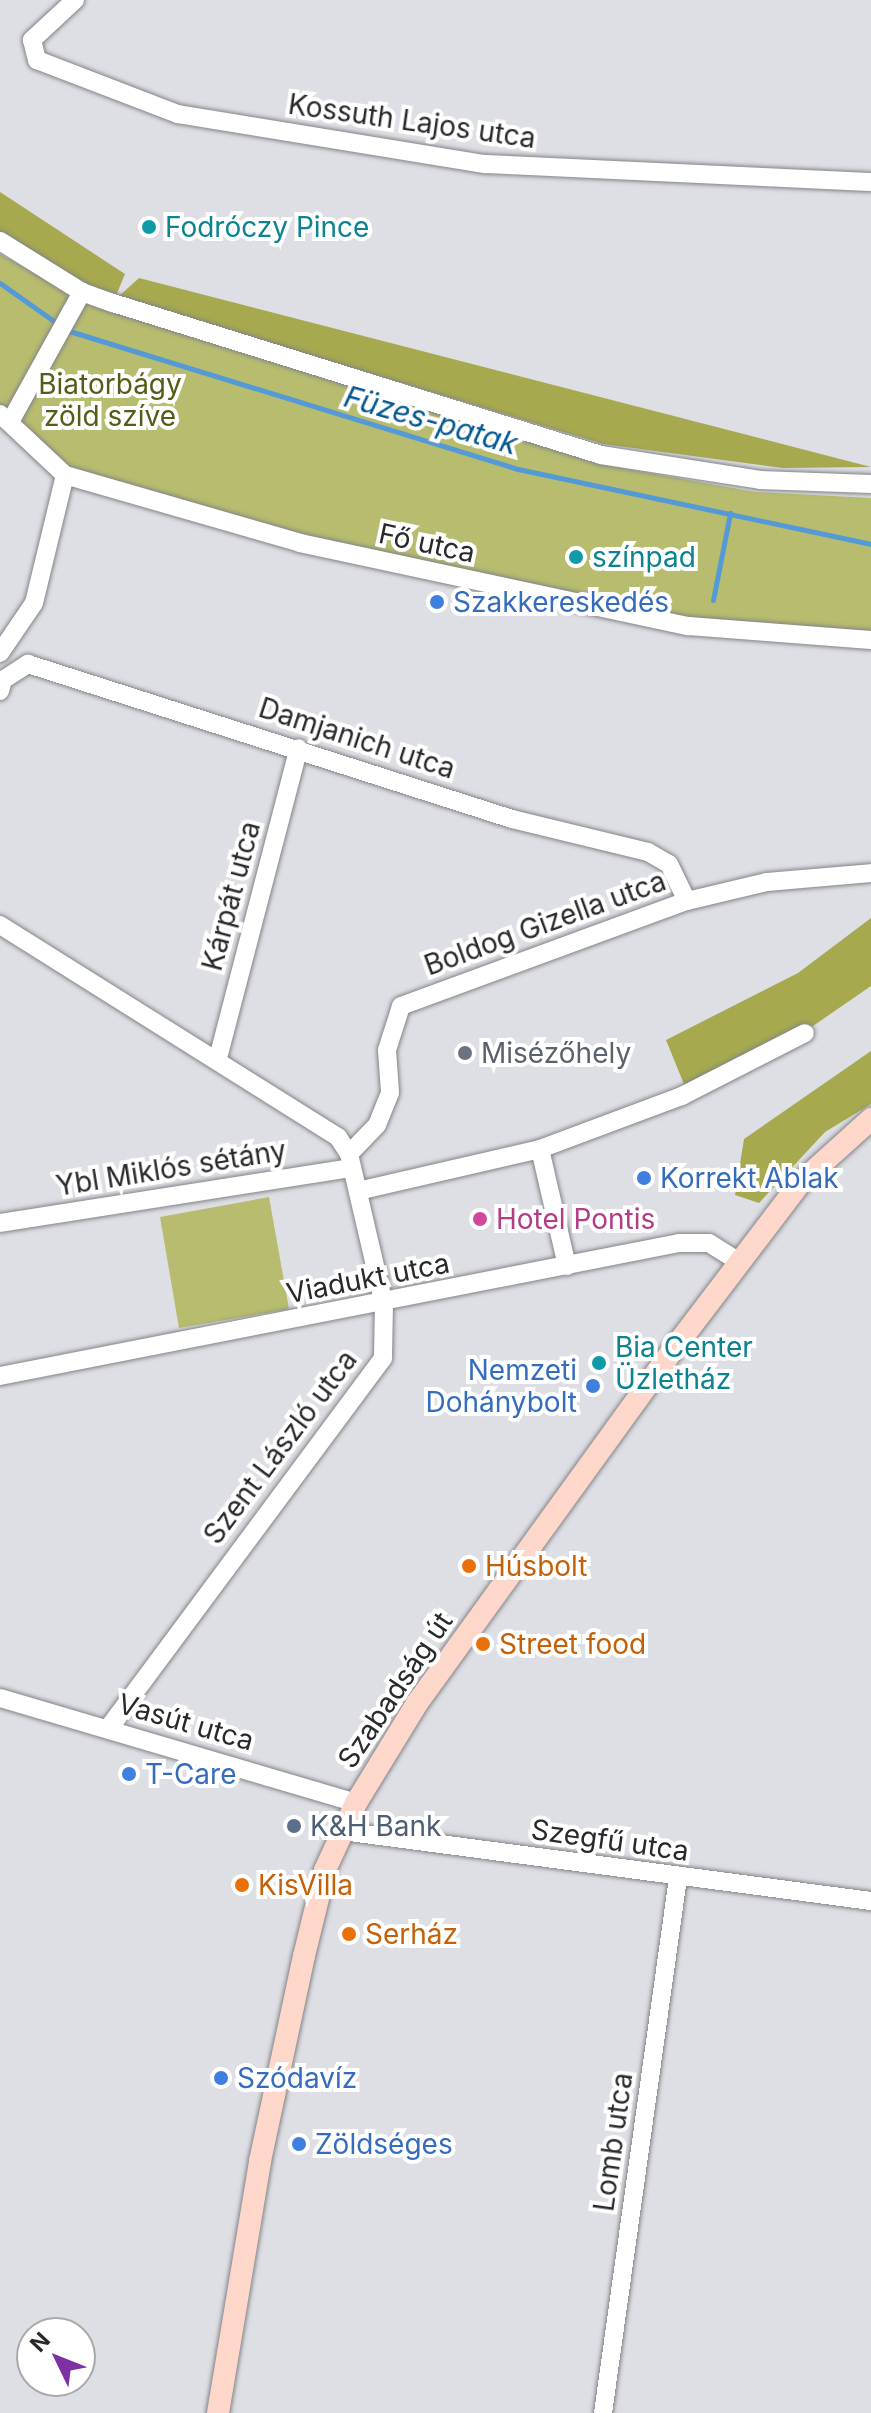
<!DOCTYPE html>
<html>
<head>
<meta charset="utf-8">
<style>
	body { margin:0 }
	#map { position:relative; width:871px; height:2413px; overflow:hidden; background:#dedfe4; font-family:Inter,sans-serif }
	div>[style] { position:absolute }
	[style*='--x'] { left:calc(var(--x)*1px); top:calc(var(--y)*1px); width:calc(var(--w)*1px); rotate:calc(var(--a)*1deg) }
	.green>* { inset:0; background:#b8bc6e }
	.forest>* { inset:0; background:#a6a94e }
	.stream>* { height:5px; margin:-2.5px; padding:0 2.5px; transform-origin:2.5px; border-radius:2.5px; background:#549ad7 }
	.roads { filter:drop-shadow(0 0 2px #828488) drop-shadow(0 0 2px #828488) }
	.minor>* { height:18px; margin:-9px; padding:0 9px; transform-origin:9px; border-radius:9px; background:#fff }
	.major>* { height:22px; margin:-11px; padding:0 11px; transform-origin:11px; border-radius:11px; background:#fdd7ca }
	.dots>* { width:22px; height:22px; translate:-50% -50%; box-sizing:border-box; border:4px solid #fff; border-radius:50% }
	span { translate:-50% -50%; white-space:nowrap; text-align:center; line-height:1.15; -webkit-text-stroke:8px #fff; paint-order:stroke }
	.street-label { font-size:28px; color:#28292a }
	.culture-label { font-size:28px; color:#0d838f }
	.left { translate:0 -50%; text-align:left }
	.park-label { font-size:28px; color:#585a17 }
	.shop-label { font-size:28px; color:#366cbe }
	.right { translate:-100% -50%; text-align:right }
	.worship-label { font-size:28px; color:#5b616d }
	.hotel-label { font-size:28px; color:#b23c85 }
	.food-label { font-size:28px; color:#c56008 }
	.service-label { font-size:28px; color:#4e5e75 }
	.water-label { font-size:30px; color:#035891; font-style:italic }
	.north { position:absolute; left:16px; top:2317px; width:80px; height:80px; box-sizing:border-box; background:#fff; border:2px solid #a9a9aa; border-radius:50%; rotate:313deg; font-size:22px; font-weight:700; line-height:32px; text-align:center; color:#28292a }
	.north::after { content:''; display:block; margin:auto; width:28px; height:36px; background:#7e31a2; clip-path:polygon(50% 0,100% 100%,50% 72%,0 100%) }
</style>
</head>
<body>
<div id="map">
	<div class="green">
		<div style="clip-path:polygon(0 254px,93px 306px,599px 464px,755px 492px,871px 498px,871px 640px,570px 603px,65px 475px,0 422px)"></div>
		<div style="clip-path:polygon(269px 1197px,289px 1309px,179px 1328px,160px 1217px)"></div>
	</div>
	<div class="forest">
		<div style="clip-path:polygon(0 192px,125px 274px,113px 303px,0 234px)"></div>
		<div style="clip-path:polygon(139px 278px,871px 467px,783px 468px,603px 444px,118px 297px)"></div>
		<div style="clip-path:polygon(871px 918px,871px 986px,784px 1046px,690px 1099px,666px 1040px,798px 973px)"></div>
		<div style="clip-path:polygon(871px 1051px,871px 1104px,825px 1132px,759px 1203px,735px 1195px,744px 1139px)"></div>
	</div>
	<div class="stream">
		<div style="--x:0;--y:283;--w:71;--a:35.3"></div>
		<div style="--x:66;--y:330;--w:473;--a:17.1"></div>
		<div style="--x:518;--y:469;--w:361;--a:12"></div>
		<div style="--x:713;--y:600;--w:89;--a:-78.9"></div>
	</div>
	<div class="roads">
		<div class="minor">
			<div style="--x:75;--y:0;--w:59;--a:137.1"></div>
			<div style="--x:32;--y:40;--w:21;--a:76"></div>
			<div style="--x:37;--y:60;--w:151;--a:21"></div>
			<div style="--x:178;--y:114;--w:311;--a:9.3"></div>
			<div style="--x:485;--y:164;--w:386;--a:2.7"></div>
			<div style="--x:0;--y:241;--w:97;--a:31.9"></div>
			<div style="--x:82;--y:292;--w:33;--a:20"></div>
			<div style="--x:113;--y:303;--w:511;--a:17.3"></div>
			<div style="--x:601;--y:455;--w:161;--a:8.9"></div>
			<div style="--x:760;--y:480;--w:111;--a:2.1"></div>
			<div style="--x:0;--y:414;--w:89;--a:43.2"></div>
			<div style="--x:65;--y:475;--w:245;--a:16.1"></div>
			<div style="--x:300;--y:543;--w:397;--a:12.1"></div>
			<div style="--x:688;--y:626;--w:184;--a:4.4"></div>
			<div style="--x:10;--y:422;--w:149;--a:-61"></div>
			<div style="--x:0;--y:653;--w:60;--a:-55.8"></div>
			<div style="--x:34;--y:603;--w:132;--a:-76.4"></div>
			<div style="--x:0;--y:691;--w:11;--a:-75"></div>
			<div style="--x:3;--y:680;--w:30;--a:-33"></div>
			<div style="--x:28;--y:664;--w:508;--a:17.76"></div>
			<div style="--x:512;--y:819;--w:140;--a:13.6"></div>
			<div style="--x:648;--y:852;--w:24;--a:30"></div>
			<div style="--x:669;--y:864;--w:41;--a:64.1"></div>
			<div style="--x:0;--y:925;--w:399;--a:32.1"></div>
			<div style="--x:338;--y:1137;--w:20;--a:57"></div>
			<div style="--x:349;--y:1154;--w:154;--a:76.9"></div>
			<div style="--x:384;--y:1304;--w:54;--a:91.1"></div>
			<div style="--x:383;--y:1358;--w:461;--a:126.6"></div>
			<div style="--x:218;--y:1058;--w:320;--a:-75.4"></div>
			<div style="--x:540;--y:1149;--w:120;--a:77"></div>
			<div style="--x:349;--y:1154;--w:40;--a:-46"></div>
			<div style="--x:377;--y:1125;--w:35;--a:-68"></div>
			<div style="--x:390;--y:1092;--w:42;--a:-94.1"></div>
			<div style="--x:387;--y:1050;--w:46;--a:-72.3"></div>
			<div style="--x:401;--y:1006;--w:305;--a:-20.2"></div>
			<div style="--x:687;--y:901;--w:82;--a:-13.4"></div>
			<div style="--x:767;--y:882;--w:104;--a:-4.9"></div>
			<div style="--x:358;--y:1191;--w:187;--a:-13"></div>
			<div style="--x:540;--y:1149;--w:152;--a:-20.5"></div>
			<div style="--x:682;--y:1096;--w:138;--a:-27.1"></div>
			<div style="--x:0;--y:1223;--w:355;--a:-8.9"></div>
			<div style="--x:0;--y:1376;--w:692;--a:-11.08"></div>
			<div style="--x:679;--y:1243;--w:30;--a:0"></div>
			<div style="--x:709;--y:1243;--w:36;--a:32"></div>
			<div style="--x:0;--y:1698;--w:371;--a:16.4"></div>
			<div style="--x:342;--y:1831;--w:534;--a:7.54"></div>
			<div style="--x:603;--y:2413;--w:540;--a:-82.02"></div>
		</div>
		<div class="major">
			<div style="--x:218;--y:2413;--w:255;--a:-80.5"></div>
			<div style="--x:260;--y:2161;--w:210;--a:-77.9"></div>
			<div style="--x:304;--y:1956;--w:89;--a:-76.3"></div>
			<div style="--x:325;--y:1870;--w:74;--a:-65.2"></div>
			<div style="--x:356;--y:1803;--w:119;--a:-58.5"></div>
			<div style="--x:418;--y:1702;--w:445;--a:-54.1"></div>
			<div style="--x:679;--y:1342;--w:200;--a:-52.7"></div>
			<div style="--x:800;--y:1183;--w:96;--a:-42"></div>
		</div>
	</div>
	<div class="dots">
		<div style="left:149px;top:227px;background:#0f9aa8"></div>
		<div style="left:576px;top:557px;background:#0f9aa8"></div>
		<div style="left:437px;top:602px;background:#3f7fe0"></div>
		<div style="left:465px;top:1053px;background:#6b7280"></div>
		<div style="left:644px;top:1178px;background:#3f7fe0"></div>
		<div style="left:480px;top:1219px;background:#d1479c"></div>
		<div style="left:599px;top:1363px;background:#0f9aa8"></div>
		<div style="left:593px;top:1386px;background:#3f7fe0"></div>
		<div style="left:469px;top:1566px;background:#e8710a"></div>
		<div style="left:483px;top:1644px;background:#e8710a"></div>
		<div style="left:129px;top:1774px;background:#3f7fe0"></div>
		<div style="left:294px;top:1826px;background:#5c6f8a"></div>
		<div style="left:242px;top:1885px;background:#e8710a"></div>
		<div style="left:349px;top:1934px;background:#e8710a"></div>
		<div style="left:221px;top:2078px;background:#3f7fe0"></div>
		<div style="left:299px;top:2144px;background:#3f7fe0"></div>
	</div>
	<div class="street-label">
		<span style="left:412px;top:121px;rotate:8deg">Kossuth Lajos utca</span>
		<span style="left:427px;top:543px;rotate:12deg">Fő utca</span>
		<span style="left:357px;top:738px;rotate:18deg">Damjanich utca</span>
		<span style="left:231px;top:896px;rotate:-75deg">Kárpát utca</span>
		<span style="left:545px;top:923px;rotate:-20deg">Boldog Gizella utca</span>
		<span style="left:171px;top:1168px;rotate:-9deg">Ybl Miklós sétány</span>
		<span style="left:368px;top:1278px;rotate:-11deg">Viadukt utca</span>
		<span style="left:280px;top:1447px;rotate:-53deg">Szent László utca</span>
		<span style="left:395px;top:1690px;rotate:-56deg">Szabadság út</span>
		<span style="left:186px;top:1722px;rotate:16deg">Vasút utca</span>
		<span style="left:610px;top:1840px;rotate:8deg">Szegfű utca</span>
		<span style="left:613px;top:2142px;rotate:-82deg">Lomb utca</span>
	</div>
	<div class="culture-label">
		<span class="left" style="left:165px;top:227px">Fodróczy Pince</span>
		<span class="left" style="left:592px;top:557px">színpad</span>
		<span class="left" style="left:615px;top:1363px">Bia Center<br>Üzletház</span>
	</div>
	<div class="park-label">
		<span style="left:110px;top:400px">Biatorbágy<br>zöld szíve</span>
	</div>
	<div class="shop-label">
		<span class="left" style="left:453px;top:602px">Szakkereskedés</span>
		<span class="left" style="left:660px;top:1178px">Korrekt Ablak</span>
		<span class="right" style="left:577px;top:1386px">Nemzeti<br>Dohánybolt</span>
		<span class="left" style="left:145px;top:1774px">T-Care</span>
		<span class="left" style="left:237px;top:2078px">Szódavíz</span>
		<span class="left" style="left:315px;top:2144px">Zöldséges</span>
	</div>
	<div class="worship-label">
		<span class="left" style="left:481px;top:1053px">Misézőhely</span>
	</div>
	<div class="hotel-label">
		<span class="left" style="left:496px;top:1219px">Hotel Pontis</span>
	</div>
	<div class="food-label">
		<span class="left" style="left:485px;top:1566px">Húsbolt</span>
		<span class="left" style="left:499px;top:1644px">Street food</span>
		<span class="left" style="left:258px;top:1885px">KisVilla</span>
		<span class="left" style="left:365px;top:1934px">Serház</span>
	</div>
	<div class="service-label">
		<span class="left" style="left:310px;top:1826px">K&amp;H Bank</span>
	</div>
	<div class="water-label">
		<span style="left:431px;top:420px;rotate:16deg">Füzes-patak</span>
	</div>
	<div class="north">N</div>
</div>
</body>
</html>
